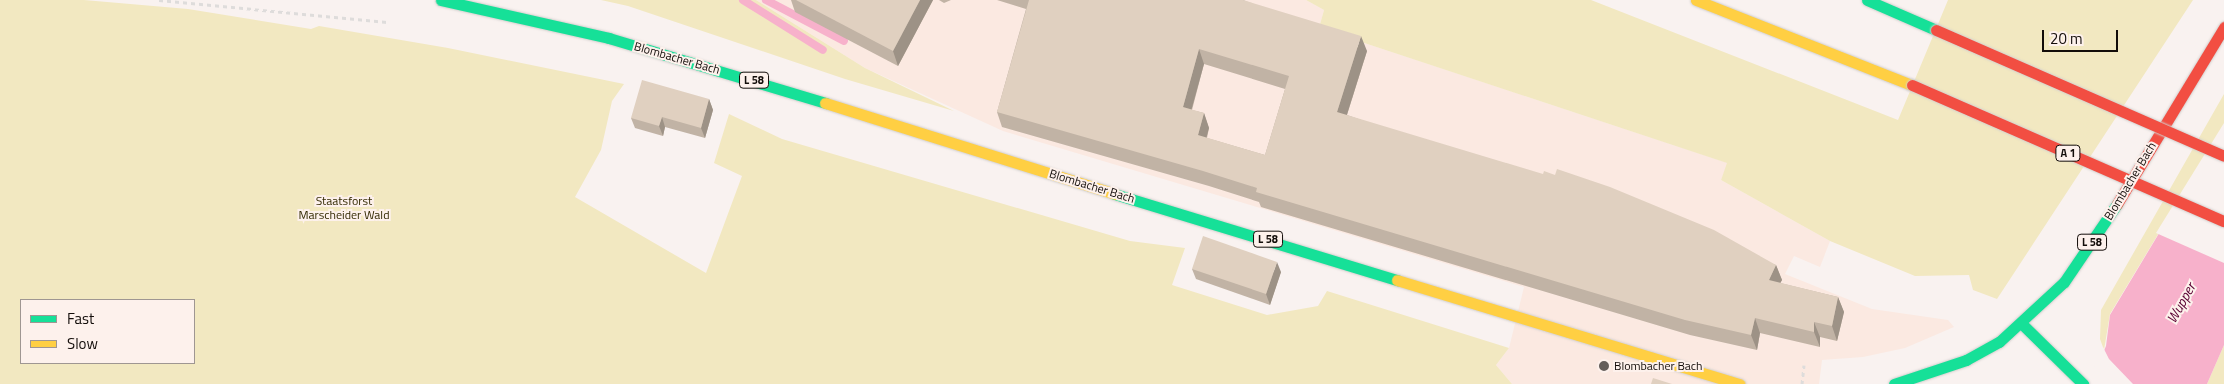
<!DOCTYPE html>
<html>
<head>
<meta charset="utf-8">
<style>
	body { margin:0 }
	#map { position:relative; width:2224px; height:384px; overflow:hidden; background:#f9f2f0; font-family:"Titillium Web",sans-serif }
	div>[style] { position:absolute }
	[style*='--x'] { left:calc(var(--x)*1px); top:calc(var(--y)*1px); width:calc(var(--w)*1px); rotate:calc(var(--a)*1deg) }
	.built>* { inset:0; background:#fbe9e1 }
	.green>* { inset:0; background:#f2e8c1 }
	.water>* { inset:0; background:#f7b1cb }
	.pier>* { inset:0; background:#f9f2f0 }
	.stream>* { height:8px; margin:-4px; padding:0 4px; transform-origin:4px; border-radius:4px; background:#f7b1cb }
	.path>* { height:3px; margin-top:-1.5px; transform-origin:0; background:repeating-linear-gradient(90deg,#dedcdb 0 4px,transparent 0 8px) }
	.roads { filter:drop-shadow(0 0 1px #d2cfcd) drop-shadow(0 0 1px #d2cfcd) }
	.fast>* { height:11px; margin:-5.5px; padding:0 5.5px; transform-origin:5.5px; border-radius:5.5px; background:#16e098 }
	.slow>* { height:11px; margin:-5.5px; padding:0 5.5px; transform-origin:5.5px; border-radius:5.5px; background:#ffcf43 }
	.jam>* { height:11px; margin:-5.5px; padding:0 5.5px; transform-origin:5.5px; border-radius:5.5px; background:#f24e42 }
	.bridges { filter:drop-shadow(0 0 1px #d2cfcd) drop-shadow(0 0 1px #d2cfcd) }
	.jam-bridge>* { height:11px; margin:-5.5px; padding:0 5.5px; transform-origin:5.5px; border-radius:5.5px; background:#f24e42 }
	.wall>* { inset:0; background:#c1b3a5 }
	.shaded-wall>* { inset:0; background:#9d9286 }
	.building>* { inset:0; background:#e0d0c0 }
	.dots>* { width:14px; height:14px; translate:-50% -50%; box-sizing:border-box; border:2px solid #fdf1ec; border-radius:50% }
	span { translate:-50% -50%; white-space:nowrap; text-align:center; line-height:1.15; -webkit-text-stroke:4px #fdf1ec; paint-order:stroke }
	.shield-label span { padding:1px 4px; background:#fdf1ec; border:1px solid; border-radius:4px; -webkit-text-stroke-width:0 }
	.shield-label { font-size:11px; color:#130d0a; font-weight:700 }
	.street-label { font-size:12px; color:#130d0a }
	.park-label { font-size:12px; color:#322900 }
	.poi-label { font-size:12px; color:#130d0a }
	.left { translate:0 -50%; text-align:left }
	.water-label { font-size:14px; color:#590132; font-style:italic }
	.legend { position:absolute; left:20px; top:299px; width:175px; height:65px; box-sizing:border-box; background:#fdf1ec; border:1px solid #9f9692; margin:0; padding:6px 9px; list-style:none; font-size:15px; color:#130d0a }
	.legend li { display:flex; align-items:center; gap:10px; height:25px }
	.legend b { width:25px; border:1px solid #9f9692 }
	.scale { position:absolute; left:2042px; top:30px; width:76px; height:22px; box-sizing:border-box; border:2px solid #130d0a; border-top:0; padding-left:6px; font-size:15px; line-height:18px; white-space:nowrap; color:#130d0a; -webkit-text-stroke:4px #fdf1ec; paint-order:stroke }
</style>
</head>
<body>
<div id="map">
	<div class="built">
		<div style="clip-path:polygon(756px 0,1306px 0,1324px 10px,1319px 28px,1728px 163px,1721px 180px,1830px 241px,1820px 267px,1794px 256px,1785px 274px,1872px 309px,1948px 320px,1954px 327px,1905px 348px,1863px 357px,1822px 360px,1819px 384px,1512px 384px,1496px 365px,1509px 348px,1524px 287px,1003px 131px,865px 68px)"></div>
	</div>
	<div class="green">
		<div style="clip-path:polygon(evenodd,0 0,84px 0,188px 9px,311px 29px,319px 26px,448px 48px,624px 84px,612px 101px,601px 150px,575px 197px,706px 273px,742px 176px,714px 163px,729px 114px,782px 139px,1130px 241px,1185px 248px,1172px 285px,1267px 315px,1318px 306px,1327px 291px,1509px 348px,1496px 365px,1512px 384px,0 384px,0 0,21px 300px,194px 300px,194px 363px,21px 363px,21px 300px)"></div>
		<div style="clip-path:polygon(601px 0,756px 0,865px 68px,954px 111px,845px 79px,628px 6px)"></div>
		<div style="clip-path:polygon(1306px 0,1591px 0,1898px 120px,1948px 0,2193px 0,1997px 299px,1973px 290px,1969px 275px,1915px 276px,1830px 241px,1721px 180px,1727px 163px,1319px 28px,1324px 10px)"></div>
		<div style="clip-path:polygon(2224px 94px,2224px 125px,2110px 314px,2104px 350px,2100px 339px,2101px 310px)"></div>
		<div style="clip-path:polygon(2224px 345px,2224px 384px,2207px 384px)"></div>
	</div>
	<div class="water">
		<div style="clip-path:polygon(2224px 125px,2224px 345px,2207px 384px,2090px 384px,2106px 346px,2110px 315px)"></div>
	</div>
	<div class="pier">
		<div style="clip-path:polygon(2224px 123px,2224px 263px,2156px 233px)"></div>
		<div style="clip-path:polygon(2103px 347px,2109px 359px,2133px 384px,2087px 384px)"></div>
	</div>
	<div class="stream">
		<div style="--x:743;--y:0;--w:94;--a:32"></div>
		<div style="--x:766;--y:0;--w:88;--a:27.7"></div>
	</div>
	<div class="path">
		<div style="--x:159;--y:0;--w:229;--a:5.5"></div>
		<div style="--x:1802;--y:384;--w:19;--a:-84"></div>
	</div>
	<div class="roads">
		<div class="fast">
			<div style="--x:441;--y:0;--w:172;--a:12.7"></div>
			<div style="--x:609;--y:38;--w:226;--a:16.7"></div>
			<div style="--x:1867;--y:0;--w:75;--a:23.5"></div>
			<div style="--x:1115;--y:194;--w:295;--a:17"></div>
			<div style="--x:2022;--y:324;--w:86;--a:44.5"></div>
			<div style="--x:1894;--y:384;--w:76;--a:-18.4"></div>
			<div style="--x:1966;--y:360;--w:38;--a:-29"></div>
			<div style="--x:1999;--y:342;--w:88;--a:-42.7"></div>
			<div style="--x:2064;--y:282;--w:94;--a:-55.8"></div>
		</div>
		<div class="slow">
			<div style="--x:1696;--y:0;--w:232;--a:21.5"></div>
			<div style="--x:825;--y:103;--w:304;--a:17.4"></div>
			<div style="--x:1397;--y:280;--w:358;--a:16.9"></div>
		</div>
		<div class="jam">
			<div style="--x:2117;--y:204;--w:207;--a:-58.8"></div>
		</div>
	</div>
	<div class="bridges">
		<div class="jam-bridge">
			<div style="--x:1936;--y:30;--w:314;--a:23.6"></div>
			<div style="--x:1912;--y:85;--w:340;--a:23.6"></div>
		</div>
	</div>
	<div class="wall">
		<div style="clip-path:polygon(791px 0,933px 0,898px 66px,795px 12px)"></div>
		<div style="clip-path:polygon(939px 0,951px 0,944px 3px)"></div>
		<div style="clip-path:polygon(evenodd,997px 0,1243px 0,1367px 51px,1347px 115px,1776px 265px,1782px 280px,1780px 283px,1838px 297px,1844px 312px,1837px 341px,1820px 337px,1820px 347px,1760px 333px,1757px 350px,1690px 335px,1261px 207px,1259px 202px,1209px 186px,1002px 127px,997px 112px,1026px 9px,997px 0,1204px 64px,1285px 89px,1265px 155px,1207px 138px,1209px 128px,1204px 113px,1192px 110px,1204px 64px)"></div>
		<div style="clip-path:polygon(709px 99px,713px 110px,705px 138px,665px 127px,663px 136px,635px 128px,631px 118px)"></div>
		<div style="clip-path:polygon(1192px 269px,1281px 272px,1270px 305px,1196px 279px)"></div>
	</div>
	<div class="shaded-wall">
		<div style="clip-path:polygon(920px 0,933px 0,898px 66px,893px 51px)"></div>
		<div style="clip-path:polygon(1361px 36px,1367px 51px,1343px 127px,1337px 112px)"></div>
		<div style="clip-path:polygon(1199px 49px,1204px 64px,1188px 122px,1183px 107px)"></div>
		<div style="clip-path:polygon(709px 99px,713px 110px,705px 138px,701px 128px)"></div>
		<div style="clip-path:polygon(1204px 113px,1209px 128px,1203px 150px,1198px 135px)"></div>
		<div style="clip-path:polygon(662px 117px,665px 127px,663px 136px,659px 126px)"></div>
		<div style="clip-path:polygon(1277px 262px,1281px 272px,1270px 305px,1266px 294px)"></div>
		<div style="clip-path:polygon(1776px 265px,1782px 280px,1774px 295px,1769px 280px)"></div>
		<div style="clip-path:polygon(1838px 297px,1844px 312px,1837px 341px,1832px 326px)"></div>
		<div style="clip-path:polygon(1755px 318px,1760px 333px,1757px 350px,1751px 335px)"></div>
		<div style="clip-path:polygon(1814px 322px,1820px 337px,1820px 347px,1814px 332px)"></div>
	</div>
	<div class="building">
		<div style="clip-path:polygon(796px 0,920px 0,893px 51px)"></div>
		<div style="clip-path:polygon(evenodd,1029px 0,1243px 0,1361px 36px,1337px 112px,1543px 174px,1544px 171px,1555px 175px,1557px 169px,1610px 187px,1714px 230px,1776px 265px,1769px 280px,1838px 297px,1832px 326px,1814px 322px,1814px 332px,1755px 318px,1751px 335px,1685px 320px,1256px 192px,1257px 188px,1203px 171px,997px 112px,1029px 0,1199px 49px,1289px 76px,1265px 155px,1198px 135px,1204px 113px,1183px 107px,1199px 49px)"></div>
		<div style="clip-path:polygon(642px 80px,709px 99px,701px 128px,662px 117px,659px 126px,631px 118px)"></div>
		<div style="clip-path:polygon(1203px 236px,1277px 262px,1266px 294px,1192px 269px)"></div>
		<div style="clip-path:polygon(1653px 378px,1672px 384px,1651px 384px)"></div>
	</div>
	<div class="dots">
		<div style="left:1604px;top:366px;background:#645d5a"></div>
	</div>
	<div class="shield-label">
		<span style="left:754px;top:80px">L 58</span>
		<span style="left:2068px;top:153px">A 1</span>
		<span style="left:1268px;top:239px">L 58</span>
		<span style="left:2092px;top:242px">L 58</span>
	</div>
	<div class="street-label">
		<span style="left:677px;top:58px;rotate:16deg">Blombacher Bach</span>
		<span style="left:2130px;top:181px;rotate:-59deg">Blombacher Bach</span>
		<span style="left:1092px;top:186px;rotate:17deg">Blombacher Bach</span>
	</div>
	<div class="park-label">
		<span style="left:344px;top:208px">Staatsforst<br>Marscheider Wald</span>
	</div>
	<div class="poi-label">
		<span class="left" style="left:1614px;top:366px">Blombacher Bach</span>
	</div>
	<div class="water-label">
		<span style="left:2181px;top:303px;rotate:-61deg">Wupper</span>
	</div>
	<ul class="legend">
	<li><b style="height:6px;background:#16e098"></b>Fast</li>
	<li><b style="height:6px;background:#ffcf43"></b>Slow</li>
	</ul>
	<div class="scale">20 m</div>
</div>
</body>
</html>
